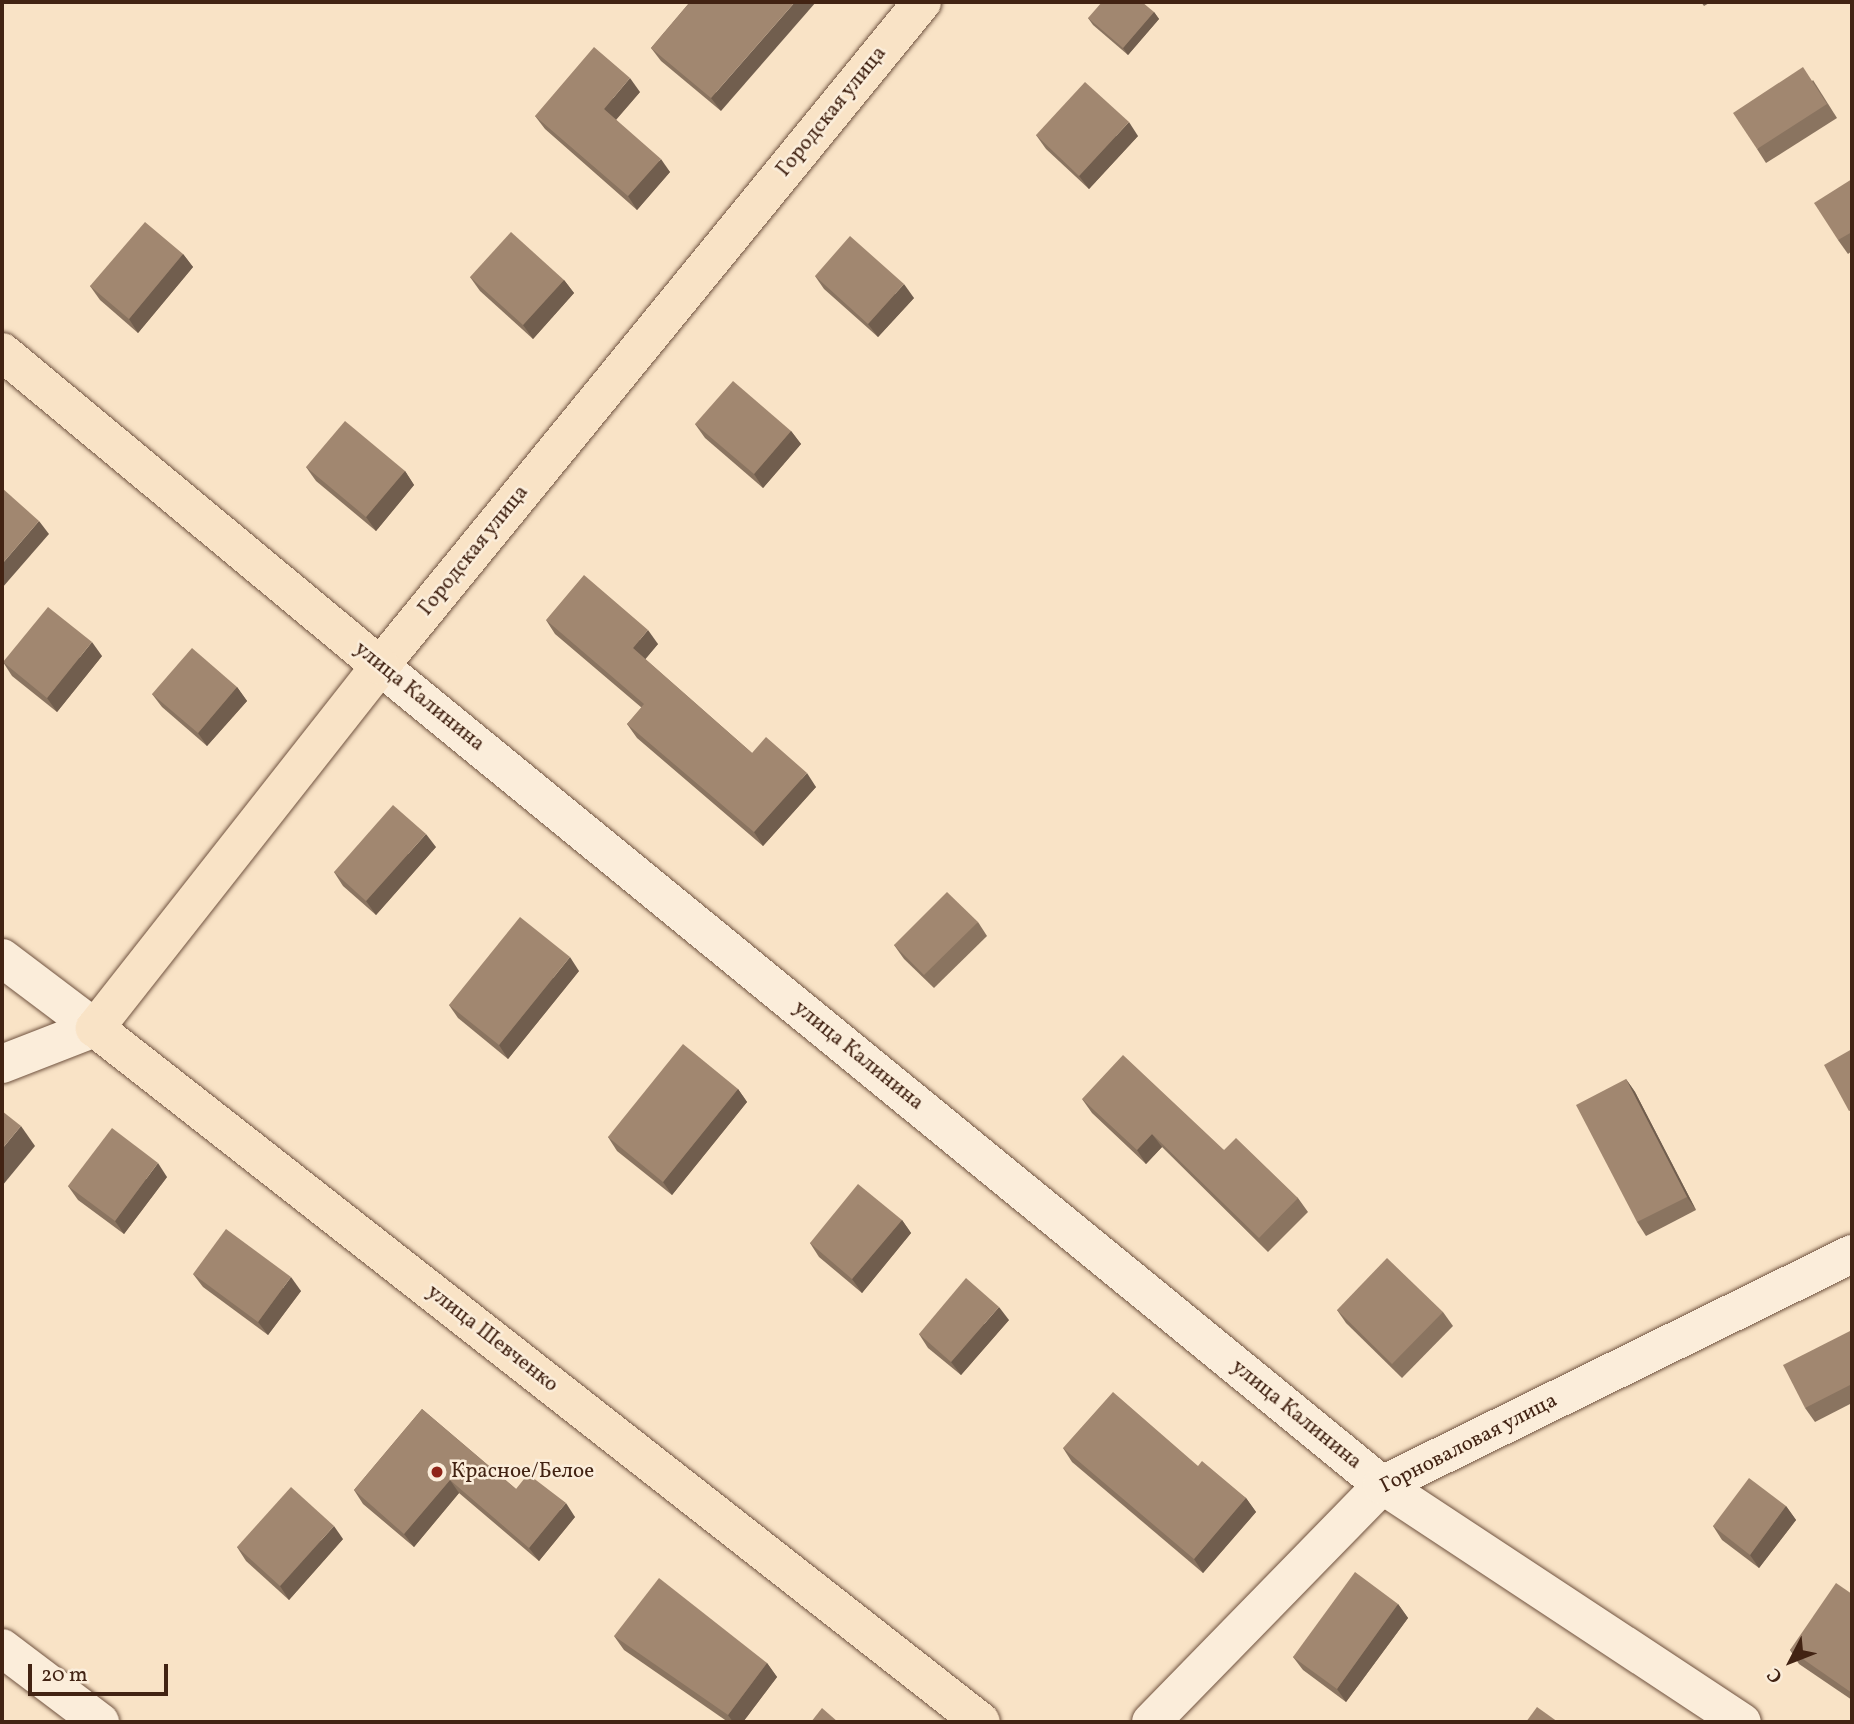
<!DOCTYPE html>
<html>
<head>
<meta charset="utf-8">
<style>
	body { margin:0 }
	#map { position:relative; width:1854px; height:1724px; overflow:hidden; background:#f9e3c6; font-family:Vollkorn,serif }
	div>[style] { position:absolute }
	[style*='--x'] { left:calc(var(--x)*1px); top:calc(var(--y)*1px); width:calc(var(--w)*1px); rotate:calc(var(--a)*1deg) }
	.roads { filter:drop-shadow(0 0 2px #705340) drop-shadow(0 0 2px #705340) }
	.minor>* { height:38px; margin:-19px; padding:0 19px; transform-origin:19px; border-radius:19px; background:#fbedda }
	.primary>* { height:38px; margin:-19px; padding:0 19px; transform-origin:19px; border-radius:19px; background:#f9e3c6 }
	.wall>* { inset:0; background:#8a7460 }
	.shaded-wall>* { inset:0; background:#715e4e }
	.building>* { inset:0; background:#a18770 }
	.dots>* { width:19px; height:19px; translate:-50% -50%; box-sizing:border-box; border:4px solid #fbedda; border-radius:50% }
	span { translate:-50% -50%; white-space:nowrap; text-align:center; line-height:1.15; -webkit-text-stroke:5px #fbedda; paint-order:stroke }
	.street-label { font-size:21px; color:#422313 }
	.poi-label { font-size:21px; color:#422313 }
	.left { translate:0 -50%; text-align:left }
	.frame { position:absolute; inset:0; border:4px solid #422313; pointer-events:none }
	.north { position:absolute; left:1756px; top:1626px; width:70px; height:70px; -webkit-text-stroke:5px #fbedda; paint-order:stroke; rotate:228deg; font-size:19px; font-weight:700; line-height:28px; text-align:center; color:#422313 }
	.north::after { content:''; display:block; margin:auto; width:24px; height:32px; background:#422313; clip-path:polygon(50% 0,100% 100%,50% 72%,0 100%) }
	.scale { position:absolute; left:28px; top:1664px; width:140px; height:32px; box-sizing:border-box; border:4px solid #422313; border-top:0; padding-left:9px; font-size:21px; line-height:24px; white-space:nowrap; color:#422313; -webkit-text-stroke:5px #fbedda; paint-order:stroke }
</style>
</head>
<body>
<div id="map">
	<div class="roads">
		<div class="minor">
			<div style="--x:380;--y:666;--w:1294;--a:39.26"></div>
			<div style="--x:1382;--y:1485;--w:431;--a:33.4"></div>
			<div style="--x:2;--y:958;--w:116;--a:37"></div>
			<div style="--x:2;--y:1064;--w:100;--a:-21.2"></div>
			<div style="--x:2;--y:1648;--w:123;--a:37.1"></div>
			<div style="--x:1151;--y:1722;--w:331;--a:-45.7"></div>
			<div style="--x:1382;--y:1485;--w:524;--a:-26.17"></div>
		</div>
		<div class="primary">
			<div style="--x:922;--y:2;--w:857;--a:129.22"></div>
			<div style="--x:380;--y:666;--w:461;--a:128.2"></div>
			<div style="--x:95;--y:1028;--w:1125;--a:38.07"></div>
			<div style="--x:2;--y:352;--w:491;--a:39.7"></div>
		</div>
	</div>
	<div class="wall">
		<div style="clip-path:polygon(690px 2px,721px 111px,661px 61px,651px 48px)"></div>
		<div style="clip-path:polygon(1701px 2px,1711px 2px,1704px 6px)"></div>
		<div style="clip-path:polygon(1154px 12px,1159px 19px,1128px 55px,1093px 25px,1088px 18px)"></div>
		<div style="clip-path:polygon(1813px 80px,1837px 118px,1766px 163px,1757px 149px)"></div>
		<div style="clip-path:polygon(640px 92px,616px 120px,670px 172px,637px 210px,545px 129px,535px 116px)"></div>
		<div style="clip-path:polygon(1036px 135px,1138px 136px,1089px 189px,1046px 149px)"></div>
		<div style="clip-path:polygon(1852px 179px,1852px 251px,1848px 254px,1838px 240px)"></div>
		<div style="clip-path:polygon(183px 254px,193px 267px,138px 333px,100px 300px,90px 286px)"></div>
		<div style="clip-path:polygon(815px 276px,914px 298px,878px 337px,824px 289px)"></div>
		<div style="clip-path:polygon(470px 277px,564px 280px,574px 293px,533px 339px,480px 291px)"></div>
		<div style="clip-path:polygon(695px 424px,791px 431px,801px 444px,763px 488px,705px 438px)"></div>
		<div style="clip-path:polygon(306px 467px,405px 471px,414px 485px,376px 531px,316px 481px)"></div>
		<div style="clip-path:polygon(546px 620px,658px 644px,645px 659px,752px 753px,816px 787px,763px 846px,637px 738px,627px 724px,642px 708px,555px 634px)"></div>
		<div style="clip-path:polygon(102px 656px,57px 712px,12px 676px,3px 662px)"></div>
		<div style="clip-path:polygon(237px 687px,247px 701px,207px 746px,162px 707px,152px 694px)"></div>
		<div style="clip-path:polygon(436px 847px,376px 915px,343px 886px,334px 872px)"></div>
		<div style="clip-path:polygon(978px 922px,987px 936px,934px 988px,904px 959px,894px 945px)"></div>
		<div style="clip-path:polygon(579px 971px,508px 1059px,458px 1018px,449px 1005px)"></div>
		<div style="clip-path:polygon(1626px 1079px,1635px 1092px,1696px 1210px,1646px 1236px,1637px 1222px)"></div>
		<div style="clip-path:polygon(738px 1089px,747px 1102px,672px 1195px,617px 1151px,608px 1137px)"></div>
		<div style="clip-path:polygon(1082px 1099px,1224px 1150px,1298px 1198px,1308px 1212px,1268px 1252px,1162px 1147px,1146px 1164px,1092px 1113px)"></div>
		<div style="clip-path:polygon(167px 1177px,124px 1234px,78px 1200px,68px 1186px)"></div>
		<div style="clip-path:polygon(902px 1220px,911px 1233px,862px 1293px,819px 1257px,810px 1243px)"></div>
		<div style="clip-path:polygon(193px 1274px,301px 1291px,268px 1335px,203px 1287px)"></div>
		<div style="clip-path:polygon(1337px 1310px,1443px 1312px,1453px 1326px,1402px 1378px,1346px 1323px)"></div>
		<div style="clip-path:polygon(1009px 1320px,961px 1375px,928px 1348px,919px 1334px)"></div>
		<div style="clip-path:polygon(1852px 1330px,1852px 1403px,1815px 1422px,1805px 1408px)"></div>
		<div style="clip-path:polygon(422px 1409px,516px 1489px,575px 1517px,539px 1561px,459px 1493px,414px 1547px,363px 1504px,354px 1490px)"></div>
		<div style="clip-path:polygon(1063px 1448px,1198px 1466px,1246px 1498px,1256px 1512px,1203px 1573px,1072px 1462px)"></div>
		<div style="clip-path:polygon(1786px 1506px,1796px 1520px,1759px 1568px,1722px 1540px,1713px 1526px)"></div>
		<div style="clip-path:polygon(343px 1539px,289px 1600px,246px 1561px,237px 1547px)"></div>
		<div style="clip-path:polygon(1852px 1594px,1852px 1700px,1799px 1664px,1790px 1650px)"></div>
		<div style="clip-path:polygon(1398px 1604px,1408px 1618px,1346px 1702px,1303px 1670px,1293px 1657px)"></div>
		<div style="clip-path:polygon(614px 1636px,767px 1663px,777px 1677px,743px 1722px,728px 1722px,624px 1650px)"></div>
	</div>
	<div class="shaded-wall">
		<div style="clip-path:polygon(795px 2px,816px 2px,721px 111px,711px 98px)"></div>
		<div style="clip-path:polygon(1154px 12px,1159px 19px,1128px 55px,1123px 48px)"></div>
		<div style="clip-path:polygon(630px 78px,640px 92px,613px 123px,604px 109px)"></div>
		<div style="clip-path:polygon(1129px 122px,1138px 136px,1089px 189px,1079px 176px)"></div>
		<div style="clip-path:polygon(661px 159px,670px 172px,637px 210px,628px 196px)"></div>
		<div style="clip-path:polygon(183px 254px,193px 267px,138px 333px,129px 319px)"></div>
		<div style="clip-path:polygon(564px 280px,574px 293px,533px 339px,523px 325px)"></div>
		<div style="clip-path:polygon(904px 284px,914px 298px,878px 337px,868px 324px)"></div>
		<div style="clip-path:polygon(791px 431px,801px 444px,763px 488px,754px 474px)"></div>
		<div style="clip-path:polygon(405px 471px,414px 485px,376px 531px,366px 517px)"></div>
		<div style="clip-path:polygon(39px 521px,49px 534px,2px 588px,2px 564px)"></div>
		<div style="clip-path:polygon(648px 630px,658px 644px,643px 662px,633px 648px)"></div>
		<div style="clip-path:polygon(92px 642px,102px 656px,57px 712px,47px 698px)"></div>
		<div style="clip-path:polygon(237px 687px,247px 701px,207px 746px,198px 733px)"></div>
		<div style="clip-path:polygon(807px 773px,816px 787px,763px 846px,754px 832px)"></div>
		<div style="clip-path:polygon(426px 834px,436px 847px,376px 915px,366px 901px)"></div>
		<div style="clip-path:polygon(570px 957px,579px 971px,508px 1059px,499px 1045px)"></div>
		<div style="clip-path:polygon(1626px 1079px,1635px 1092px,1696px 1210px,1687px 1197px)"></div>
		<div style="clip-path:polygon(738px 1089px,747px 1102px,672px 1195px,663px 1182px)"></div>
		<div style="clip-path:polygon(21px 1126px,35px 1146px,2px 1186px,2px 1149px)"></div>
		<div style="clip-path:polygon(1152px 1134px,1162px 1147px,1146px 1164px,1137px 1150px)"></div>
		<div style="clip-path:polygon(158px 1163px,167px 1177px,124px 1234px,115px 1221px)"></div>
		<div style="clip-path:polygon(902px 1220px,911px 1233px,862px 1293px,852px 1279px)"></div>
		<div style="clip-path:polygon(291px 1277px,301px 1291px,268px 1335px,258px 1322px)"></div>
		<div style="clip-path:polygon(999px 1307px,1009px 1320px,961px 1375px,951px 1362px)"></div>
		<div style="clip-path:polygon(450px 1480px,459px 1493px,414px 1547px,404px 1534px)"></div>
		<div style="clip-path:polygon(1246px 1498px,1256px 1512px,1203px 1573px,1194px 1559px)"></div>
		<div style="clip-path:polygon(566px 1503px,575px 1517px,539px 1561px,529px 1548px)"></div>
		<div style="clip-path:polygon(1786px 1506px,1796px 1520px,1759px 1568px,1750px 1555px)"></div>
		<div style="clip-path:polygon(334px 1526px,343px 1539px,289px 1600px,280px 1586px)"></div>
		<div style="clip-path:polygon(1398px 1604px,1408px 1618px,1346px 1702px,1337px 1689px)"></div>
		<div style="clip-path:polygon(767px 1663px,777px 1677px,743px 1722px,733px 1722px,728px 1715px)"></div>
	</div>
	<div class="building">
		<div style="clip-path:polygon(690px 2px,795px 2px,711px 98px,651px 48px)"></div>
		<div style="clip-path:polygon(1102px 2px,1142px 2px,1154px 12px,1123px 48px,1088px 18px)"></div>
		<div style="clip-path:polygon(594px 47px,630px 78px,604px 109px,661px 159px,628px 196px,535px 116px)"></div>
		<div style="clip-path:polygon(1803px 67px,1827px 104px,1757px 149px,1733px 113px)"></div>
		<div style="clip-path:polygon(1085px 82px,1129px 122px,1079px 176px,1036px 135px)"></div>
		<div style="clip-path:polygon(1852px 179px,1852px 232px,1838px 240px,1814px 203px)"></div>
		<div style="clip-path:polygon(145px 222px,183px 254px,129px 319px,90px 286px)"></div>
		<div style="clip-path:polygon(511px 232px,564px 280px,523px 325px,470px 277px)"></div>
		<div style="clip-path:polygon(850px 236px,904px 284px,868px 324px,815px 276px)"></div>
		<div style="clip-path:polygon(733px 381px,791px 431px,754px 474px,695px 424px)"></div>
		<div style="clip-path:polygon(345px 421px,405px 471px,366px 517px,306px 467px)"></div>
		<div style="clip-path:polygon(2px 488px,39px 521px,2px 564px)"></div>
		<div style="clip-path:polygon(584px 575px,648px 630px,633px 648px,752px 753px,766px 737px,807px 773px,754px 832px,627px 724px,644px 704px,546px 620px)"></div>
		<div style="clip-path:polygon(48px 607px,92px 642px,47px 698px,3px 662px)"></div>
		<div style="clip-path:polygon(192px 648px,237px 687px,198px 733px,152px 694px)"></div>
		<div style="clip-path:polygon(393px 805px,426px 834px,366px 901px,334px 872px)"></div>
		<div style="clip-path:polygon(947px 892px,978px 922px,924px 975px,894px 945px)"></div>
		<div style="clip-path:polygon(520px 917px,570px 957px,499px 1045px,449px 1005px)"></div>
		<div style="clip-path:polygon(683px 1044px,738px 1089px,663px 1182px,608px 1137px)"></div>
		<div style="clip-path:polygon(1852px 1049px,1852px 1110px,1849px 1111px,1824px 1065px)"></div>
		<div style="clip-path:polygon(1123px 1055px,1224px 1150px,1236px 1138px,1298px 1198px,1259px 1238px,1152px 1134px,1137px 1150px,1082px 1099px)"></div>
		<div style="clip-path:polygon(1626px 1079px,1687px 1197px,1637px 1222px,1576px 1105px)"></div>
		<div style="clip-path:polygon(2px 1111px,21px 1126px,2px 1149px)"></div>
		<div style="clip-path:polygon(112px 1128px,158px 1163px,115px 1221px,68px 1186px)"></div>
		<div style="clip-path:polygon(858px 1184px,902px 1220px,852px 1279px,810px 1243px)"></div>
		<div style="clip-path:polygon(226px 1229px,291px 1277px,258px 1322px,193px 1274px)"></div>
		<div style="clip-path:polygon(1387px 1258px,1443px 1312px,1392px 1364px,1337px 1310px)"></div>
		<div style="clip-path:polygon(966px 1278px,999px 1307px,951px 1362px,919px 1334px)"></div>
		<div style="clip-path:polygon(1852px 1330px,1852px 1384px,1805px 1408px,1783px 1365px)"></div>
		<div style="clip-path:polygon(1113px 1392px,1198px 1466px,1202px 1461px,1246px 1498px,1194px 1559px,1063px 1448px)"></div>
		<div style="clip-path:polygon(422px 1409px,516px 1489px,528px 1474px,566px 1503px,529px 1548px,450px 1480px,404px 1534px,354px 1490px)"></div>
		<div style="clip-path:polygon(1749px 1478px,1786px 1506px,1750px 1555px,1713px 1526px)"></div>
		<div style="clip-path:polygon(291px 1487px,334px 1526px,280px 1586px,237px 1547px)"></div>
		<div style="clip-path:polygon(1355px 1572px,1398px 1604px,1337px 1689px,1293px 1657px)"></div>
		<div style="clip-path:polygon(659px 1578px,767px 1663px,728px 1715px,614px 1636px)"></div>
		<div style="clip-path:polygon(1836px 1583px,1852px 1594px,1852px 1693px,1790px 1650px)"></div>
		<div style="clip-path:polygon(1537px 1707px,1558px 1722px,1526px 1722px)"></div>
		<div style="clip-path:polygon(822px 1708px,838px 1722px,811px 1722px)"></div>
	</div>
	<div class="dots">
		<div style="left:437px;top:1472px;background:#8f2418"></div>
	</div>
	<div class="street-label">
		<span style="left:832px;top:112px;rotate:-51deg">Городская улица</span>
		<span style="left:474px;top:551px;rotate:-51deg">Городская улица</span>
		<span style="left:419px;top:697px;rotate:39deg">улица Калинина</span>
		<span style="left:858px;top:1056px;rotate:39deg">улица Калинина</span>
		<span style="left:492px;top:1339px;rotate:38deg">улица Шевченко</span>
		<span style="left:1296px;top:1415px;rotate:39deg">улица Калинина</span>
		<span style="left:1469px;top:1444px;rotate:-27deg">Горноваловая улица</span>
	</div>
	<div class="poi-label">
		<span class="left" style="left:451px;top:1472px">Красное/Белое</span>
	</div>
	<div class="frame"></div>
	<div class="north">С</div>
	<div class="scale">20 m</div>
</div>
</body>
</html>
